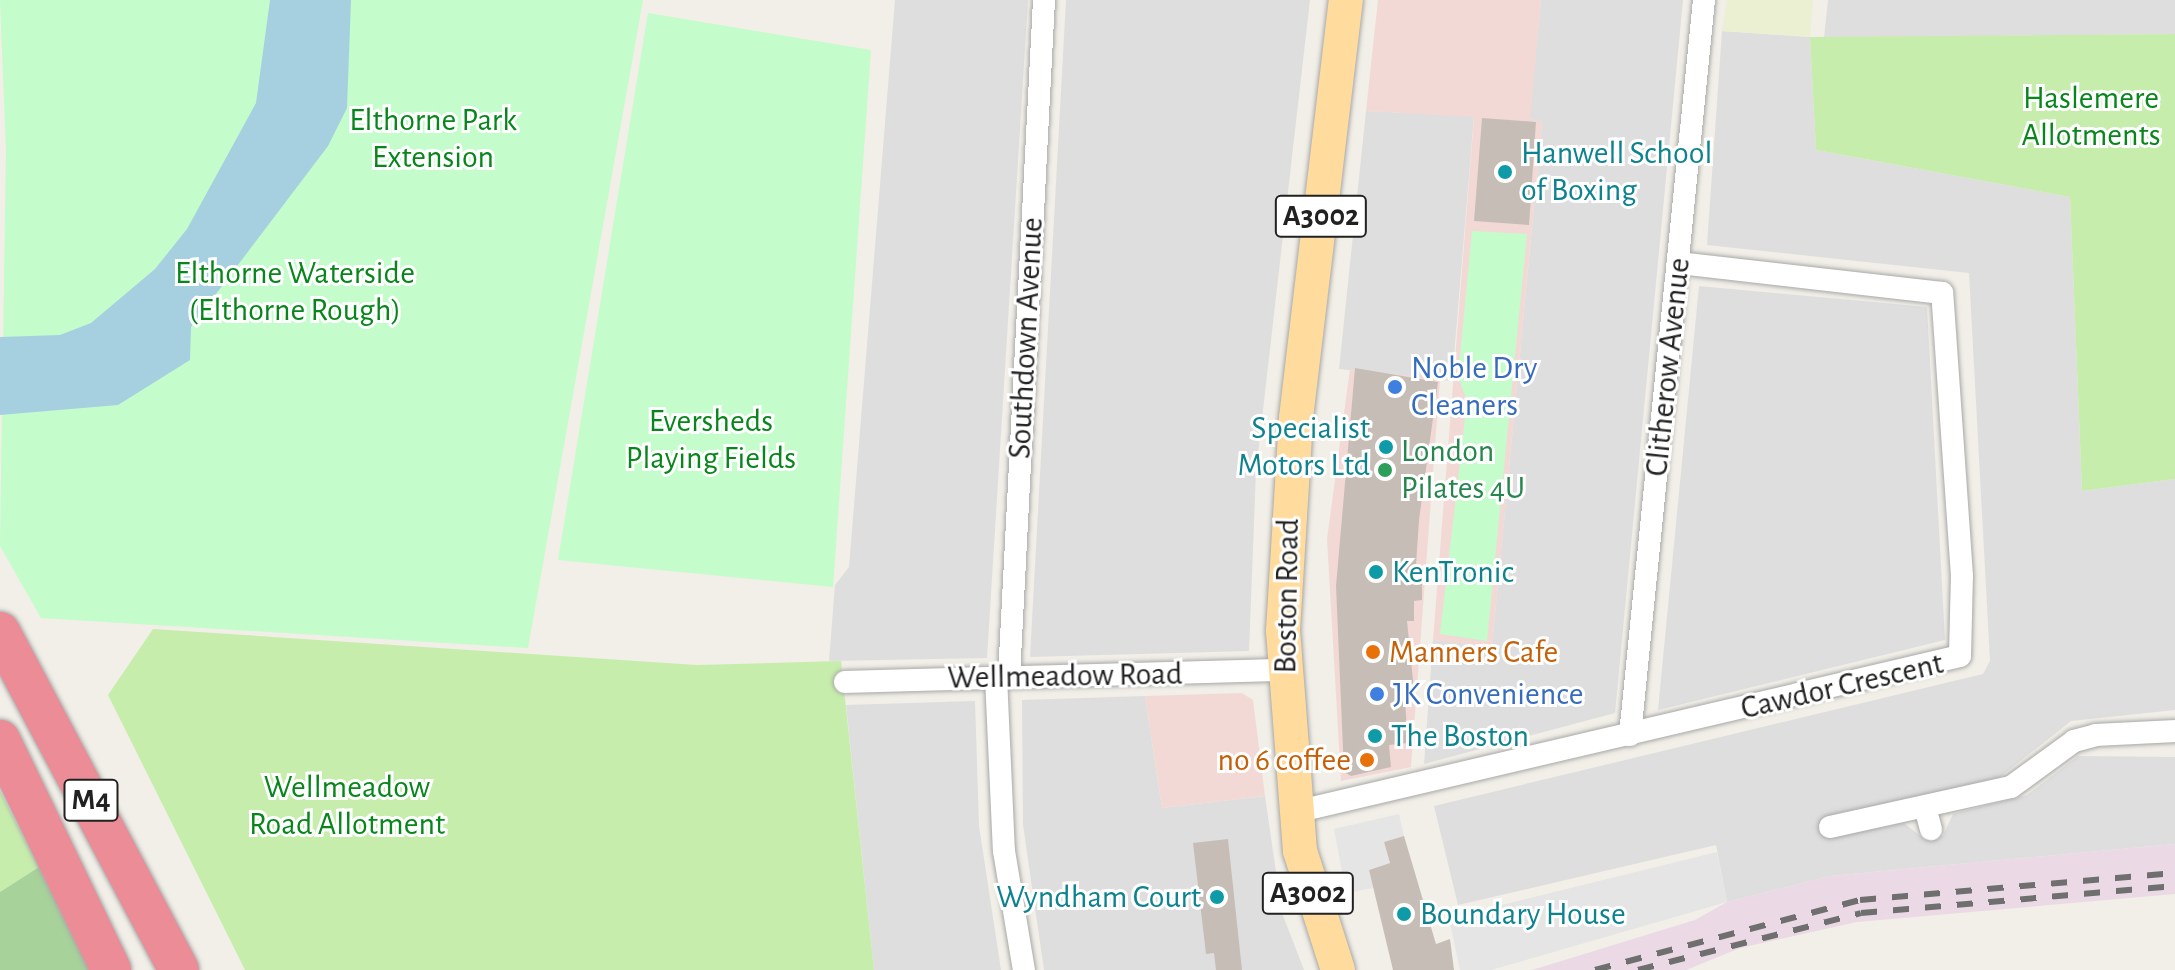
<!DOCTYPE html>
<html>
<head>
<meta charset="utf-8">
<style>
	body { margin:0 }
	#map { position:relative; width:2175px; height:970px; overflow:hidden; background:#f1efe7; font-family:"Alegreya Sans",sans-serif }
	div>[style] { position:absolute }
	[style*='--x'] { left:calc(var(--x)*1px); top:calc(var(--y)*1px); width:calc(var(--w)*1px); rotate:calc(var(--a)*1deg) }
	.residential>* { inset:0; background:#dfdede }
	.commercial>* { inset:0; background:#f2d9d6 }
	.industrial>* { inset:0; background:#ebd9e6 }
	.farmland>* { inset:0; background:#ecf0d2 }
	.grass>* { inset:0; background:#c7edac }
	.forest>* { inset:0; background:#a7d29a }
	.park>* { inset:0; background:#c4fccc }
	.parking>* { inset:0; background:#e5e5e5 }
	.water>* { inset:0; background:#a6cfe0 }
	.building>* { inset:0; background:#c6beb6 }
	.roads { filter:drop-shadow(0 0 2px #a8a8a8) drop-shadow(0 0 2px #a8a8a8) }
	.street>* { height:22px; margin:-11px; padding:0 11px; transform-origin:11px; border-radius:11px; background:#fff }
	.primary>* { height:34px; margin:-17px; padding:0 17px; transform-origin:17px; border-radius:17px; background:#ffdc9e }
	.highway>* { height:40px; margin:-20px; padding:0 20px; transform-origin:20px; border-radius:20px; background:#eb8c97 }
	.rail>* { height:6px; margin-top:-3px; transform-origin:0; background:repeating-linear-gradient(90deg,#6f6f6f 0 16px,transparent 0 32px) }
	.dots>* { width:22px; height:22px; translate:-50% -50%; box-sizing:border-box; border:4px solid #fff; border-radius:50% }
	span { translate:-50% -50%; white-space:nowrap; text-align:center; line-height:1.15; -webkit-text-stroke:6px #fff; paint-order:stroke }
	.shield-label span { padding:2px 6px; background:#fff; border:2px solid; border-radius:6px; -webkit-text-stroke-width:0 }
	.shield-label { font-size:30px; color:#212121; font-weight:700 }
	.park-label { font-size:32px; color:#07861b }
	.culture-label { font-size:32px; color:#0d838f }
	.left { translate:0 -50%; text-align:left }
	.right { translate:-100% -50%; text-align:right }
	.street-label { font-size:32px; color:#212121 }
	.shop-label { font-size:32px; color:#366cbe }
	.leisure-label { font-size:32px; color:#27864d }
	.food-label { font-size:32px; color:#c56008 }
</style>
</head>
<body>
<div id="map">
	<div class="residential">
		<div style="clip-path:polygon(895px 0,1028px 0,987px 658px,829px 661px,835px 585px,849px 567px)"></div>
		<div style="clip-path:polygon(1066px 0,1310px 0,1256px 471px,1249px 651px,1030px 657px)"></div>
		<div style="clip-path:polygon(1541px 0,1683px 0,1615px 713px,1424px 764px,1433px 640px,1492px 646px,1542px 122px,1529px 119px)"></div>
		<div style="clip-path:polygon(1828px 0,2175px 0,2175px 34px,1824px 38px)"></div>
		<div style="clip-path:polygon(1722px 31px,1810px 37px,1816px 150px,2070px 197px,2082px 491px,2175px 479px,2175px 710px,2071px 721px,1999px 778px,1869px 809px,1874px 828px,1904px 823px,1924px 839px,1943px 836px,1953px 814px,2027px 795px,2078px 756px,2175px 757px,2175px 844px,1830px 876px,1727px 902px,1716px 845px,1458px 905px,1434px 806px,1983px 674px,1990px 661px,1969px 273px,1707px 245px)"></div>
		<div style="clip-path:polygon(1366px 111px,1474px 116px,1452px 381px,1339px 369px)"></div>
		<div style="clip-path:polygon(1699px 286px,1927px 307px,1945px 640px,1658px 710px)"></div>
		<div style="clip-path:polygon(1145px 696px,1162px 808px,1265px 796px,1282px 913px,1304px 970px,1044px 970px,1023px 825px,1022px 700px)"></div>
		<div style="clip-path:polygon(975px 701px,979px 826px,1001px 970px,874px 970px,846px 705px)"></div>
	</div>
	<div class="commercial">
		<div style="clip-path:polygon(1378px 0,1541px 0,1530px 119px,1542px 122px,1492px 647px,1433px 640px,1474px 117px,1366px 111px)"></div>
		<div style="clip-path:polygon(1350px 369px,1440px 379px,1411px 767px,1341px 781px,1327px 539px)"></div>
		<div style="clip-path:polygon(1242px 693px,1253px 700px,1265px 796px,1162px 808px,1145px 696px)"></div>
	</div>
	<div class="industrial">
		<div style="clip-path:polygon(2175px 844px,2175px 894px,1857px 922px,1740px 948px,1686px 970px,1532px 970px,1695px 920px,1727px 902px,1830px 876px)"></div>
	</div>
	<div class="farmland">
		<div style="clip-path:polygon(1727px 0,1813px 0,1810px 37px,1722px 31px)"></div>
	</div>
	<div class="grass">
		<div style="clip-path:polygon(2175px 34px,2175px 479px,2082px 491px,2070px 197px,1816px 150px,1810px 37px)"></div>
		<div style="clip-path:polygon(153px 629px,697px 665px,841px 661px,874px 970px,245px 970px,108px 695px)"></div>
		<div style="clip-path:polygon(0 791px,39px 867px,0 892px)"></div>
	</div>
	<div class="forest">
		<div style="clip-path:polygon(39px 867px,89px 970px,0 970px,0 892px)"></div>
	</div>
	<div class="park">
		<div style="clip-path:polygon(0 0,643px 0,528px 648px,41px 618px,0 546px,6px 151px)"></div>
		<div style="clip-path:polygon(648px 13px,871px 50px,833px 587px,558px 560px)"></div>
		<div style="clip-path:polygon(1472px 231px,1527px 234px,1487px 641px,1440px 634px,1467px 401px,1458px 376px)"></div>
	</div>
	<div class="parking">
		<div style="clip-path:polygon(1399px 814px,1404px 836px,1384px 842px,1390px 863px,1369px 870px,1373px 888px,1346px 893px,1334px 829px)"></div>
		<div style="clip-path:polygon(1717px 852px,1727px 902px,1491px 970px,1460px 970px,1449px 918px)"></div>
	</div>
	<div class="water">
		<div style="clip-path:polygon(270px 0,351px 0,347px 108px,328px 146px,191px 327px,190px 360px,118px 405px,0 415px,0 337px,60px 335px,91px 323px,155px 269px,187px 229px,256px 103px)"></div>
	</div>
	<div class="building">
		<div style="clip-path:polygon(1482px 118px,1536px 122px,1529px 225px,1474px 221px)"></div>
		<div style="clip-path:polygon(1355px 368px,1438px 382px,1419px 520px,1415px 581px,1422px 581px,1422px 600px,1414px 601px,1414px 621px,1407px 621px,1415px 700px,1405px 701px,1408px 743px,1389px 745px,1391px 767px,1351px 776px,1344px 772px,1336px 586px)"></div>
		<div style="clip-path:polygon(1404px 836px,1436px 944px,1450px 939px,1454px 970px,1393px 970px,1369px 870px,1390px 863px,1384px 842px)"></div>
		<div style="clip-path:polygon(1228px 839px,1242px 970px,1216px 970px,1214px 953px,1206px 954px,1193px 843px)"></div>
	</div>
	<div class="roads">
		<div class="street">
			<div style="--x:996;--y:677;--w:174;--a:87.4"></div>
			<div style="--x:1004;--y:851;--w:121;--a:80.5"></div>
			<div style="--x:1009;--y:677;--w:678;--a:-87.04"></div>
			<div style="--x:845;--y:682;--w:440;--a:-1.6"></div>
			<div style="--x:1630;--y:735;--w:739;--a:-84.25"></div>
			<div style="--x:1925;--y:807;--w:23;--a:75"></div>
			<div style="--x:1295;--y:812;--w:683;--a:-13.2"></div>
			<div style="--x:1960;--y:656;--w:80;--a:-88.6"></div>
			<div style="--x:1962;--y:576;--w:284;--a:-94"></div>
			<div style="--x:1942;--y:293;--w:266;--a:-173.5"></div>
			<div style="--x:1830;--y:827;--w:185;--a:-12.5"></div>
			<div style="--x:2011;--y:787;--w:78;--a:-36.1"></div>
			<div style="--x:2074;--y:741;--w:23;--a:-15"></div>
			<div style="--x:2096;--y:735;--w:79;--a:-2.9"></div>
		</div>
		<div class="primary">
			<div style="--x:1338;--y:970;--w:125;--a:-107.7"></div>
			<div style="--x:1300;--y:851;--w:221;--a:-94.4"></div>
			<div style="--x:1283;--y:631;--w:213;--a:-86.5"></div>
			<div style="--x:1296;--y:418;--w:421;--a:-83.2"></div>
		</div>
		<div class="highway">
			<div style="--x:0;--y:632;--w:382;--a:62.1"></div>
			<div style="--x:0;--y:740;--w:255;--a:64.2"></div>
		</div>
	</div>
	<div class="rail">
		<div style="--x:1595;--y:970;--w:274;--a:-14.8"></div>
		<div style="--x:1860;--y:900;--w:316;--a:-4.9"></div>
		<div style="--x:1638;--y:970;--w:230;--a:-14.3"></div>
		<div style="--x:1861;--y:913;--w:315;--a:-4.9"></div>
	</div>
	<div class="dots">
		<div style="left:1505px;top:172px;background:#0f9aa8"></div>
		<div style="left:1395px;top:387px;background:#3f7fe0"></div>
		<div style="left:1386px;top:447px;background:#0f9aa8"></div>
		<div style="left:1385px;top:470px;background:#2e9e5b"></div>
		<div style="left:1376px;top:572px;background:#0f9aa8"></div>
		<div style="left:1373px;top:652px;background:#e8710a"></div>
		<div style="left:1377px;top:694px;background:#3f7fe0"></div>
		<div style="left:1375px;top:736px;background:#0f9aa8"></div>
		<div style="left:1367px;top:760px;background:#e8710a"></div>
		<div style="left:1217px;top:897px;background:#0f9aa8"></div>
		<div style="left:1404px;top:914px;background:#0f9aa8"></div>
	</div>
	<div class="shield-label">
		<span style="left:1321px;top:216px">A3002</span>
		<span style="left:91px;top:800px">M4</span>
		<span style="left:1308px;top:893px">A3002</span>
	</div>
	<div class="park-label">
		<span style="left:2091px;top:117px">Haslemere<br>Allotments</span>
		<span style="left:433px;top:139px">Elthorne Park<br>Extension</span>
		<span style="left:295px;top:292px">Elthorne Waterside<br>(Elthorne Rough)</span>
		<span style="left:711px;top:440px">Eversheds<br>Playing Fields</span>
		<span style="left:347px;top:806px">Wellmeadow<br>Road Allotment</span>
	</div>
	<div class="culture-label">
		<span class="left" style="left:1521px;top:172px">Hanwell School<br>of Boxing</span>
		<span class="right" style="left:1370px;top:447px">Specialist<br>Motors Ltd</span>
		<span class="left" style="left:1392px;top:572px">KenTronic</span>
		<span class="left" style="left:1391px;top:736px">The Boston</span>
		<span class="right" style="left:1201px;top:897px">Wyndham Court</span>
		<span class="left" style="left:1420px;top:914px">Boundary House</span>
	</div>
	<div class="street-label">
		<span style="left:1026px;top:338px;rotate:-87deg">Southdown Avenue</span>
		<span style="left:1668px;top:367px;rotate:-84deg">Clitherow Avenue</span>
		<span style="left:1287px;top:596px;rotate:-89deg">Boston Road</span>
		<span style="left:1065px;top:676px;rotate:-1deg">Wellmeadow Road</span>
		<span style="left:1842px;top:686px;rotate:-13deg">Cawdor Crescent</span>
	</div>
	<div class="shop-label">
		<span class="left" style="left:1411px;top:387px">Noble Dry<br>Cleaners</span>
		<span class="left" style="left:1393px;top:694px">JK Convenience</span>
	</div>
	<div class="leisure-label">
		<span class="left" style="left:1401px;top:470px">London<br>Pilates 4U</span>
	</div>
	<div class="food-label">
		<span class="left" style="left:1389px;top:652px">Manners Cafe</span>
		<span class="right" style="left:1351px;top:760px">no 6 coffee</span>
	</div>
</div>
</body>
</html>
